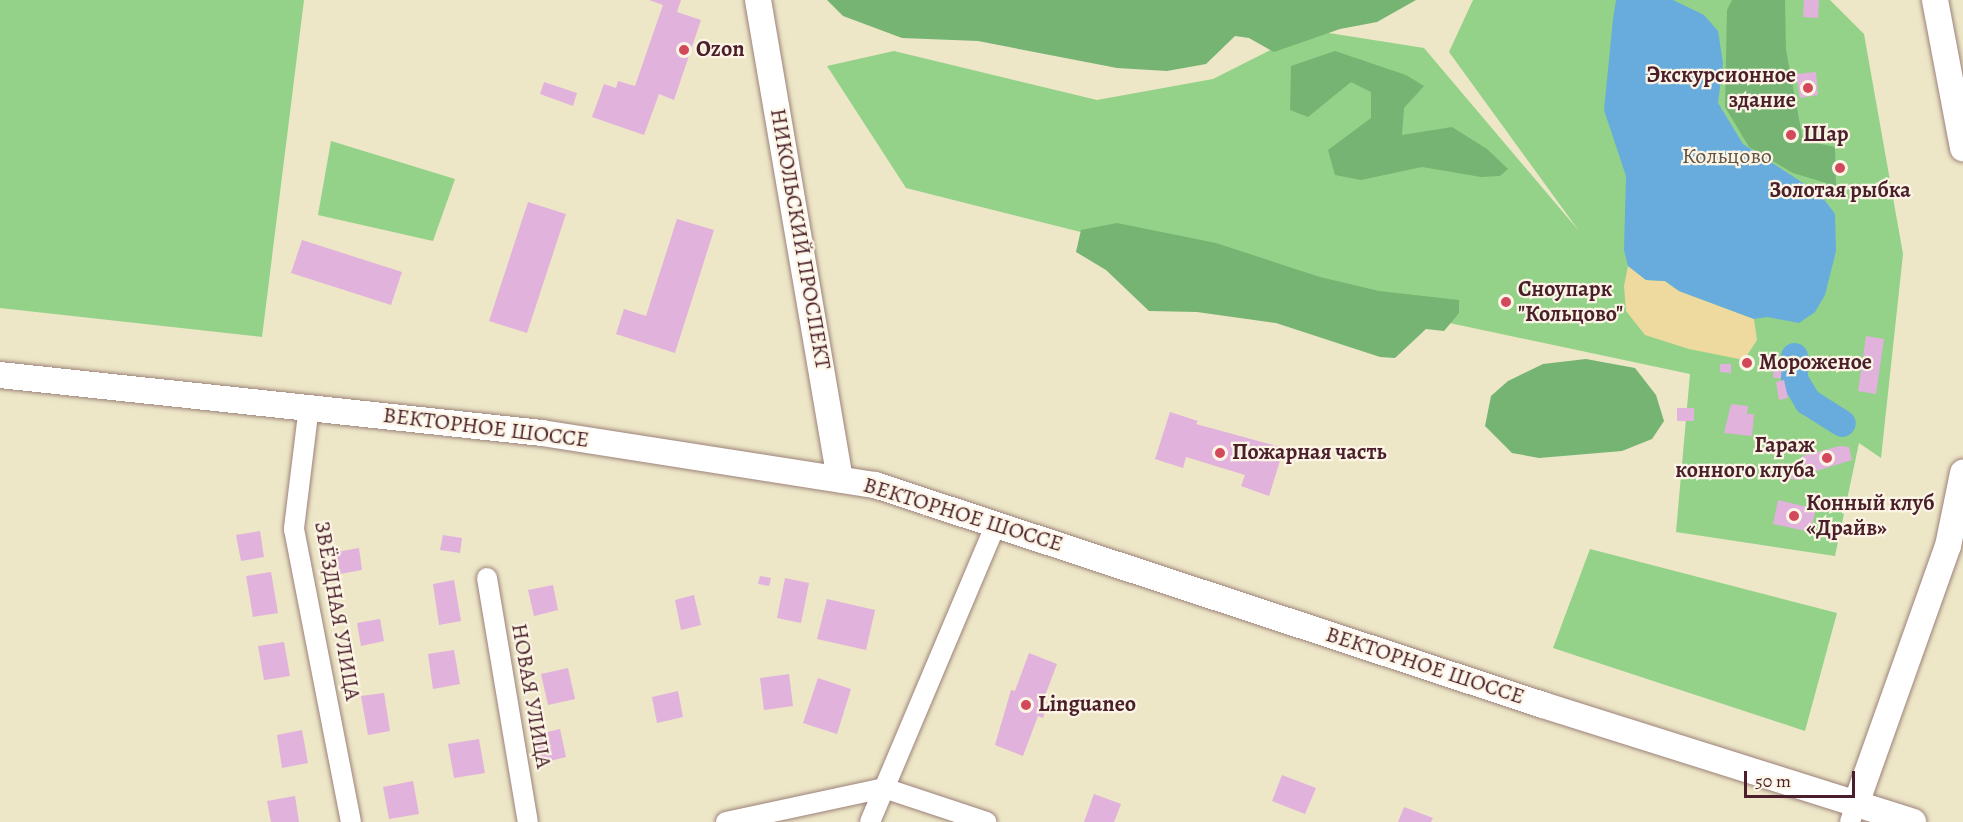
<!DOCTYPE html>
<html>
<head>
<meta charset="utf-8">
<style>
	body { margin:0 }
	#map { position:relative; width:1963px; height:822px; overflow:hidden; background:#ede6c7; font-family:Alegreya,serif }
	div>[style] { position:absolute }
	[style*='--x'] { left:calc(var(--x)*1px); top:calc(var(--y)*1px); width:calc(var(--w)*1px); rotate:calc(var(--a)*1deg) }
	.green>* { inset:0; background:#93d288 }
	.forest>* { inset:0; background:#76b474 }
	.sand>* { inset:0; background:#eeda9e }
	.water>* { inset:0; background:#67acdc }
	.river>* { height:27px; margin:-13.5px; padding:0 13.5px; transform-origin:13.5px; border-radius:13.5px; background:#67acdc }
	.building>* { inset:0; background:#e1b2dc }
	.roads { filter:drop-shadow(0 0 2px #9c8279) drop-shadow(0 0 2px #9c8279) }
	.minor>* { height:20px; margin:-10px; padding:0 10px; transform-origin:10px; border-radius:10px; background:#fff }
	.major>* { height:26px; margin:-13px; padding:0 13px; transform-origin:13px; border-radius:13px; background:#fff }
	.dots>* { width:16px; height:16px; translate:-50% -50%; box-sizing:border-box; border:3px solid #fcf5e5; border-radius:50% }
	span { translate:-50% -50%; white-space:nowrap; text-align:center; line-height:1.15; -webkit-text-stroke:4.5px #fcf5e5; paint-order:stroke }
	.poi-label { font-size:22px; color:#4a1f2b; font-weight:700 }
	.left { translate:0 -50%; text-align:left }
	.right { translate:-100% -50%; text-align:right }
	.park-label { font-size:22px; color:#605547 }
	.street-label { font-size:22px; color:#4a1f2b }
	.scale { position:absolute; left:1744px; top:771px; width:111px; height:27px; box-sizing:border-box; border:3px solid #4a1f2b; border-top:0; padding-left:8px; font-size:18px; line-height:21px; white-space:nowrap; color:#4a1f2b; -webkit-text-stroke:4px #fcf5e5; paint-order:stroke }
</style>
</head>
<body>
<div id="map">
	<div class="green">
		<div style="clip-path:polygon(0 0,304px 0,262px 337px,0 308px)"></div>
		<div style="clip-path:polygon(1473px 0,1830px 0,1864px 34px,1903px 254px,1881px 458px,1859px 443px,1835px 556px,1676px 532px,1690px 374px,1407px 314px,906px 188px,827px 66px,894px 51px,1097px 100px,1213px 79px,1310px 30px,1424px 48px,1579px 231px,1449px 52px)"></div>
		<div style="clip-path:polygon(331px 141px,455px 179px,433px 241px,318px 215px)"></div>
		<div style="clip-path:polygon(1590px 549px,1837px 613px,1805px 731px,1553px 648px)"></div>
	</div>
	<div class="forest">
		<div style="clip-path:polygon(827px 0,1416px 0,1377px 22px,1340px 29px,1274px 52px,1249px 38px,1235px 36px,1206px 64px,1167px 71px,1117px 68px,978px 41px,902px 38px,843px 16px)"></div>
		<div style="clip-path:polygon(1732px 0,1785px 0,1786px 50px,1803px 140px,1835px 147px,1836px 186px,1793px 173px,1749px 147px,1725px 107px,1727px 10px)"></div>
		<div style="clip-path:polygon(1335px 51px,1406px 75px,1424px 86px,1404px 108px,1402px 135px,1452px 127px,1487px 149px,1508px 169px,1500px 176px,1481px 177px,1422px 167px,1361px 180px,1335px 175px,1328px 150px,1371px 118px,1371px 92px,1351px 82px,1308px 117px,1290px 110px,1291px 66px)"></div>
		<div style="clip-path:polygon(1117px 223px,1216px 243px,1320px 277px,1379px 291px,1459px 300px,1459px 313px,1444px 331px,1426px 329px,1395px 358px,1380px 357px,1276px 323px,1197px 312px,1149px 311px,1106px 270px,1076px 252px,1081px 230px)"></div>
		<div style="clip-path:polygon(1586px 359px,1635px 368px,1656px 395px,1664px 421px,1652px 439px,1622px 451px,1539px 458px,1512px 453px,1485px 426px,1491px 396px,1508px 381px,1543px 364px)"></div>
	</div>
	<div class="sand">
		<div style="clip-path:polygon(1628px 266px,1646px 280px,1665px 281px,1679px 291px,1754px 319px,1757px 340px,1744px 360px,1689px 349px,1645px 335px,1626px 311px,1624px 286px)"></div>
	</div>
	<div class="water">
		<div style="clip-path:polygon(1673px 0,1704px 15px,1718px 31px,1723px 63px,1718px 103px,1743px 144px,1820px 194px,1835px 214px,1836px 251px,1825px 295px,1815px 312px,1799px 323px,1767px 317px,1754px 319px,1679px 291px,1665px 281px,1646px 280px,1628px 266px,1624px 250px,1626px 176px,1604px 110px,1613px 19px,1616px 0)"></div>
	</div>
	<div class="river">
		<div style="--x:1794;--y:356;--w:23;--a:90"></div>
		<div style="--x:1794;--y:379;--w:26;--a:59"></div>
		<div style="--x:1807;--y:401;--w:41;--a:32.2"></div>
	</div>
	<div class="building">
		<div style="clip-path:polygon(649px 0,681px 0,677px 12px,701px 20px,674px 100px,659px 94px,644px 135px,592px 117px,604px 84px,616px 88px,618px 81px,635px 86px,663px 5px)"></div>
		<div style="clip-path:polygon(1804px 0,1819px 0,1818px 18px,1803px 17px)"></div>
		<div style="clip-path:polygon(1816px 72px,1818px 95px,1800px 98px,1796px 74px)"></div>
		<div style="clip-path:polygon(544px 82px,577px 93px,573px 106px,540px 94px)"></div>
		<div style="clip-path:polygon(528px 202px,566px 214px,527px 333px,489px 321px)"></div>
		<div style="clip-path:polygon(677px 219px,714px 230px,675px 353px,616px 334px,624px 309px,646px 316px)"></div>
		<div style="clip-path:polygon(302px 240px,402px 272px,391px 305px,291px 273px)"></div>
		<div style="clip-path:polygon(1866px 336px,1884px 339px,1876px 394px,1858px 391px)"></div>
		<div style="clip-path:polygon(1774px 360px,1782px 360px,1781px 378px,1773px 378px)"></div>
		<div style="clip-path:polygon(1720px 364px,1731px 364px,1731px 373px,1720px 372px)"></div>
		<div style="clip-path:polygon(1784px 380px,1788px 398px,1779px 400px,1776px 382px)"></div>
		<div style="clip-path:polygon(1731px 404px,1748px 406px,1747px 414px,1754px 414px,1752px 436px,1724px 433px)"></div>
		<div style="clip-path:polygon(1677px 408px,1694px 408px,1694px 421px,1677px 421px)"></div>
		<div style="clip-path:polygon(1170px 412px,1198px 421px,1196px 424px,1284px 448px,1269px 496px,1241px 486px,1245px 475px,1186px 457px,1183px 468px,1155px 459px)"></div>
		<div style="clip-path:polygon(1840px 446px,1849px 447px,1852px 460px,1807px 474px,1802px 456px)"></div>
		<div style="clip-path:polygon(1788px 470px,1804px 471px,1803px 480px,1788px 479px)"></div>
		<div style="clip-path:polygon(1778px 500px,1816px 509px,1810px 532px,1773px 524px)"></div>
		<div style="clip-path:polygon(260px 531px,264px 557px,241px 561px,236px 535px)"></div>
		<div style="clip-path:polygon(443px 535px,462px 538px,460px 553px,440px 550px)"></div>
		<div style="clip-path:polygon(359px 548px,362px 570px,340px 574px,336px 552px)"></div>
		<div style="clip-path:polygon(271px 572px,278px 613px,253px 617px,246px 576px)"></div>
		<div style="clip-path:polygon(760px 576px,771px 578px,769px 586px,758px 584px)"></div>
		<div style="clip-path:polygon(785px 578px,809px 583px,801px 623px,777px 618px)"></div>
		<div style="clip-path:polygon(454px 580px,461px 621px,439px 625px,433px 584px)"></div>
		<div style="clip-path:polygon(553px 585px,558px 610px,534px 616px,528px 590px)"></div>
		<div style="clip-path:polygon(694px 595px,701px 625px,681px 630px,675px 600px)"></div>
		<div style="clip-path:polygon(827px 599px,875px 610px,866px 650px,817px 639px)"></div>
		<div style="clip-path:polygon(380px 619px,384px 641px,361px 646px,357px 623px)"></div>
		<div style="clip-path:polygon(284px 642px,290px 676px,264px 680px,258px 646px)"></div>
		<div style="clip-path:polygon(454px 650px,460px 684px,433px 689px,428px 654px)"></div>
		<div style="clip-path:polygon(1029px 653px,1057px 664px,1043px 701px,1048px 703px,1043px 718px,1038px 716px,1023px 756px,995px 745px,1011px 690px,1015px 691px)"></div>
		<div style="clip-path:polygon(568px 668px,575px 699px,548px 705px,541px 674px)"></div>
		<div style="clip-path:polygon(789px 674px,793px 706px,764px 710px,760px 678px)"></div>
		<div style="clip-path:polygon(818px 678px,851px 689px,837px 734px,803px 723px)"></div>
		<div style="clip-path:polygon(678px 691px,683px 717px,657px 723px,652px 697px)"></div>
		<div style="clip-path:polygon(384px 693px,390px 731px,368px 735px,361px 696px)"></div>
		<div style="clip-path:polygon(560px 729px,566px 757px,542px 763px,535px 735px)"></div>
		<div style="clip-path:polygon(302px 730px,308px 763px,282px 768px,277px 735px)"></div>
		<div style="clip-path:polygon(479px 739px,485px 773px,454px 778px,448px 744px)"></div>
		<div style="clip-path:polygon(1282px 775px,1316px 788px,1305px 814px,1272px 801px)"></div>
		<div style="clip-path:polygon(413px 781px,419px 814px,389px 819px,383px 787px)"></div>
		<div style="clip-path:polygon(1094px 794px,1121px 804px,1114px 822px,1084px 822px)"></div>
		<div style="clip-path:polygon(295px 796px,299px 822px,271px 822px,267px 801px)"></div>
		<div style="clip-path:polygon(1404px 807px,1433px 818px,1431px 822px,1398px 822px)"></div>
	</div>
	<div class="roads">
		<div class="minor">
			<div style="--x:309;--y:406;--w:124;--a:97"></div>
			<div style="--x:294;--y:529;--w:298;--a:79"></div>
			<div style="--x:487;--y:578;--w:247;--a:80.5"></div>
			<div style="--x:726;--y:822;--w:162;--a:-12.1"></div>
			<div style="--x:884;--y:788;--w:108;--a:18.4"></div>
			<div style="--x:870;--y:822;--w:324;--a:-67.1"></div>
			<div style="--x:1850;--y:822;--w:19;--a:-72"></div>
		</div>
		<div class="major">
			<div style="--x:758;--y:0;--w:486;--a:80.3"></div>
			<div style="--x:1935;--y:0;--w:151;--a:79.3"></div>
			<div style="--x:0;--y:375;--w:545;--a:6.11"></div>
			<div style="--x:542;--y:433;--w:337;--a:8.9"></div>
			<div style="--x:875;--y:485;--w:703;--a:18.23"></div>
			<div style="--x:1543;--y:705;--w:388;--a:17.5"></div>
			<div style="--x:1856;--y:804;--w:274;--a:-70.4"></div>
			<div style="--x:1948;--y:546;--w:75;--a:-78.4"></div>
		</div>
	</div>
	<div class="dots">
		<div style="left:684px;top:50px;background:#d1495b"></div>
		<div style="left:1808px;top:88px;background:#d1495b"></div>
		<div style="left:1791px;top:135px;background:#d1495b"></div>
		<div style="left:1840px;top:168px;background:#d1495b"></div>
		<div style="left:1506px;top:302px;background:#d1495b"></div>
		<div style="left:1747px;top:363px;background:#d1495b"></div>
		<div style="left:1220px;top:453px;background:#d1495b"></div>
		<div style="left:1827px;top:458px;background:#d1495b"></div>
		<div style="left:1794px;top:516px;background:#d1495b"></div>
		<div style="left:1026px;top:705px;background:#d1495b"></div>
	</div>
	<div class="poi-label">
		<span class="left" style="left:696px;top:50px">Ozon</span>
		<span class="right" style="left:1796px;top:88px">Экскурсионное<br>здание</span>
		<span class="left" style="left:1803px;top:135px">Шар</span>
		<span style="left:1840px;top:191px">Золотая рыбка</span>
		<span class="left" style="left:1518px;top:302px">Сноупарк<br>"Кольцово"</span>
		<span class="left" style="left:1759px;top:363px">Мороженое</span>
		<span class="right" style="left:1815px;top:458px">Гараж<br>конного клуба</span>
		<span class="left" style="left:1232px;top:453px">Пожарная часть</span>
		<span class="left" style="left:1806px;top:516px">Конный клуб<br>«Драйв»</span>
		<span class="left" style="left:1038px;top:705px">Linguaneo</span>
	</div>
	<div class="park-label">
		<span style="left:1727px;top:157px">Кольцово</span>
	</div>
	<div class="street-label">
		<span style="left:800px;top:239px;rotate:80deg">НИКОЛЬСКИЙ ПРОСПЕКТ</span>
		<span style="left:486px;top:428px;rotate:7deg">ВЕКТОРНОЕ ШОССЕ</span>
		<span style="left:963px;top:515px;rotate:17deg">ВЕКТОРНОЕ ШОССЕ</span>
		<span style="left:337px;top:611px;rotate:80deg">ЗВЁЗДНАЯ УЛИЦА</span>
		<span style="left:1425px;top:666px;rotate:18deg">ВЕКТОРНОЕ ШОССЕ</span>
		<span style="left:531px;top:696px;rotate:80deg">НОВАЯ УЛИЦА</span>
	</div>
	<div class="scale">50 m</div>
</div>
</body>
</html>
